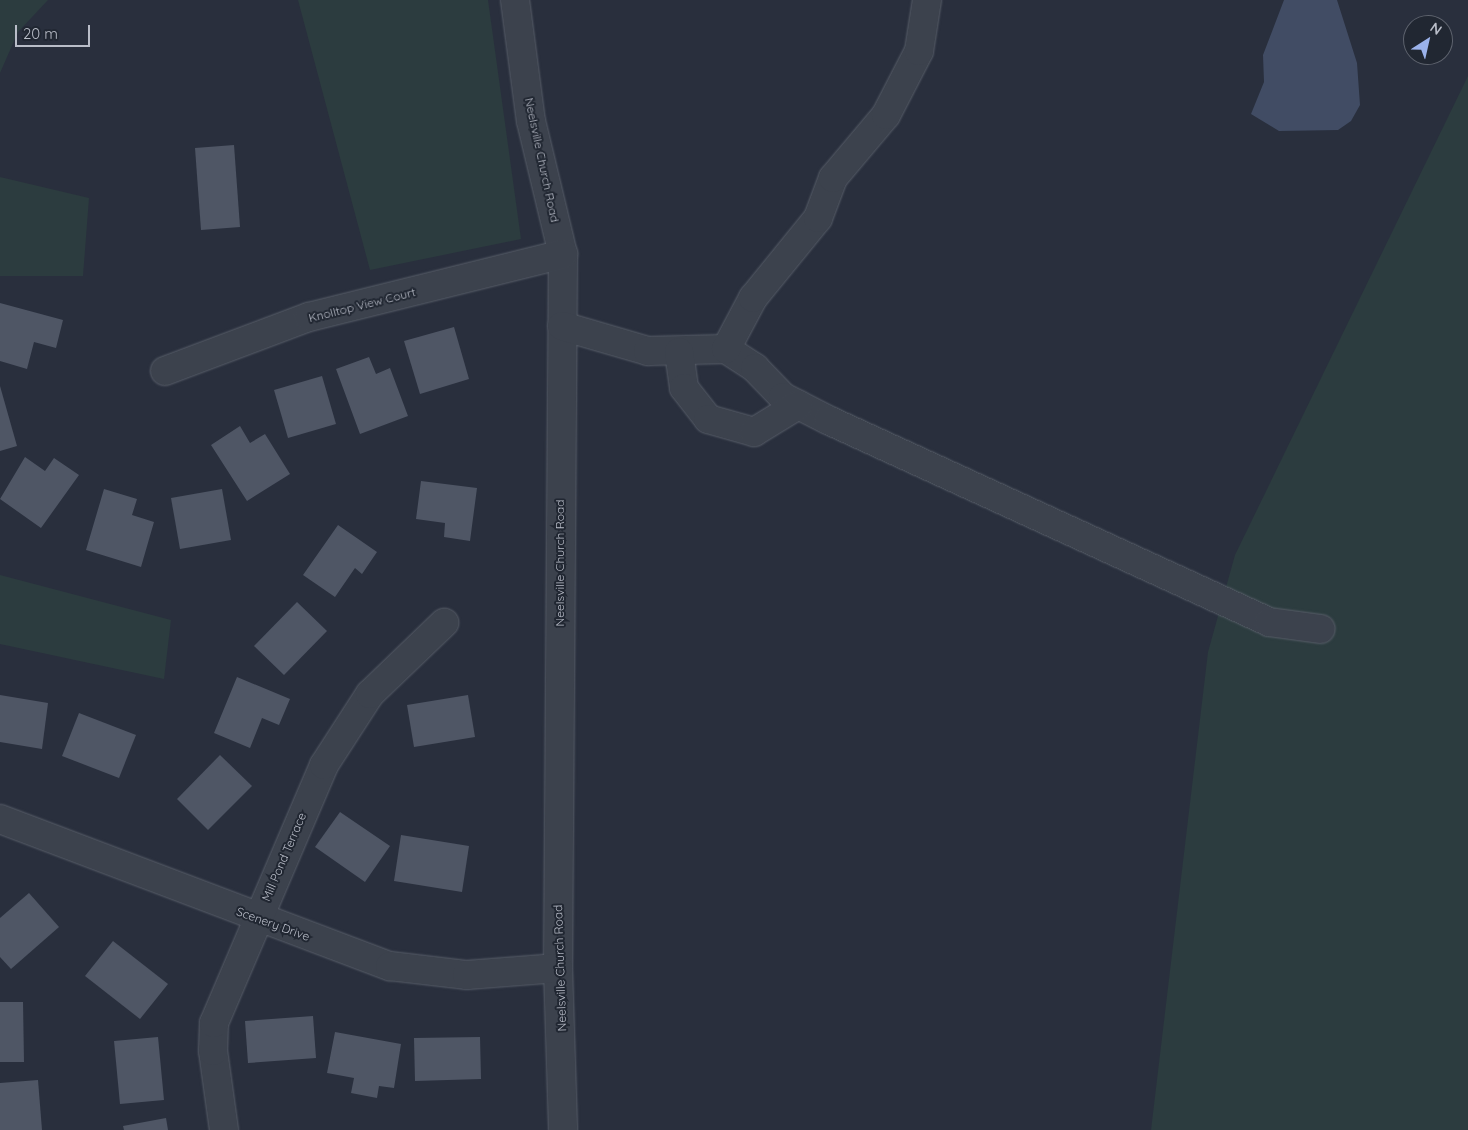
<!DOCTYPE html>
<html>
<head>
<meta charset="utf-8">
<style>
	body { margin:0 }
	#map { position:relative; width:1468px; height:1130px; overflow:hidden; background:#292f3d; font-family:Quicksand,sans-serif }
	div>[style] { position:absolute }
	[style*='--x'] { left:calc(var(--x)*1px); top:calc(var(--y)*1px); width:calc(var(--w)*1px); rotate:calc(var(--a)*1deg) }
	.green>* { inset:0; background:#2c3c3f }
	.water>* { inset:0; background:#414c64 }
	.building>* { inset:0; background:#4f5665 }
	.roads { filter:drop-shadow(0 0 1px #575d68) drop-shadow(0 0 1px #575d68) }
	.minor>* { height:28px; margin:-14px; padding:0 14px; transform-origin:14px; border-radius:14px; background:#3c424d }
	span { translate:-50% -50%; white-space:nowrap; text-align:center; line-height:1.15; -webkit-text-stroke:4px #212732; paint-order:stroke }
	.street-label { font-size:12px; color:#b9bdc8 }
	.north { position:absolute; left:1403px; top:15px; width:50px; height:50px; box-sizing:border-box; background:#212732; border:1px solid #5e636e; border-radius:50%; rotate:35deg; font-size:14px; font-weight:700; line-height:20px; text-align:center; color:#b9bdc8 }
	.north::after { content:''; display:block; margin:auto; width:18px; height:22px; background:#9bb2eb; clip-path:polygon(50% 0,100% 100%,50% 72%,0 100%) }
	.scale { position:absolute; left:15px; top:25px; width:75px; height:22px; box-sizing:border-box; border:2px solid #b9bdc8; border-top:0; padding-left:6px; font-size:15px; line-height:18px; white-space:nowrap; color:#b9bdc8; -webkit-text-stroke:4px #212732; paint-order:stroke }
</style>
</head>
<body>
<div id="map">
	<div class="green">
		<div style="clip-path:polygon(0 0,48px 0,18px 32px,0 73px)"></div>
		<div style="clip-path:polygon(298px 0,488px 0,521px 239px,370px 270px)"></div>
		<div style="clip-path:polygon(1468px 76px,1468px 1130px,1151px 1130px,1208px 652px,1235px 555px)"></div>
		<div style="clip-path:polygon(0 177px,89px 198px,83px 276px,0 276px)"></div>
		<div style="clip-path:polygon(0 575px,171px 620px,164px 679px,0 644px)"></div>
	</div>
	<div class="water">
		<div style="clip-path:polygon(1284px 0,1337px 0,1357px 63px,1360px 105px,1351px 121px,1338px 130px,1279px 131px,1251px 114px,1264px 82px,1263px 55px)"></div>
	</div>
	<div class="building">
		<div style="clip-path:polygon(234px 145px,240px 227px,201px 230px,195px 148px)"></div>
		<div style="clip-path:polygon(0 303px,63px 320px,56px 348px,34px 342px,27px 369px,0 361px)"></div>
		<div style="clip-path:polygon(454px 327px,469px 379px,420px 394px,404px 341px)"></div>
		<div style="clip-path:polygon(369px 357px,376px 374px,390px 368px,408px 416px,360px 434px,336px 369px)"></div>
		<div style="clip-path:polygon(322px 376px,336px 424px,288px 438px,274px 390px)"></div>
		<div style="clip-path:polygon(0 386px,17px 446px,0 451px)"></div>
		<div style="clip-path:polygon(240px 426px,250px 443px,265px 434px,290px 474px,247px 501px,211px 445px)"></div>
		<div style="clip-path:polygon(25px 457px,45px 471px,54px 458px,79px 475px,41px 528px,0 499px)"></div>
		<div style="clip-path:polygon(421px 481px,477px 488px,470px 541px,444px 537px,445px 523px,416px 519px)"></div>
		<div style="clip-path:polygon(104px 489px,137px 499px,132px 515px,154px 522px,141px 567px,86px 550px)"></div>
		<div style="clip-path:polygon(222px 489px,231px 540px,180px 549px,171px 498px)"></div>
		<div style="clip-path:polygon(338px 525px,377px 552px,362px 574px,355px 568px,335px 597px,303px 575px)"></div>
		<div style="clip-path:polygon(297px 602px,327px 631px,284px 675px,254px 646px)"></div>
		<div style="clip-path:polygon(237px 677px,290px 699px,279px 725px,262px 718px,250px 748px,214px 733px)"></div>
		<div style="clip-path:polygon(0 695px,48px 703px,42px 749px,0 742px)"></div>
		<div style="clip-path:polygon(468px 695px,475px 737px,414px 747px,407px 705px)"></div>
		<div style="clip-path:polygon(79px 713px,136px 735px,119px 778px,62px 756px)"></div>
		<div style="clip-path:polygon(220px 755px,252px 786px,208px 830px,177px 799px)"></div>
		<div style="clip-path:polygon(340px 812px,390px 846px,365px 882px,315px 847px)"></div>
		<div style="clip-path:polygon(401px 835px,469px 846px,462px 892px,394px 881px)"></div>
		<div style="clip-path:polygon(29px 893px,59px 927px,11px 969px,0 957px,0 918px)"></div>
		<div style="clip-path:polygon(113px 941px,168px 984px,140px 1019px,85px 976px)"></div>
		<div style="clip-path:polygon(0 1002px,23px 1002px,24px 1062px,0 1062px)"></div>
		<div style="clip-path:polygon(313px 1016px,316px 1058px,248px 1063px,245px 1021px)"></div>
		<div style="clip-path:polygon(335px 1032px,401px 1044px,394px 1088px,379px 1086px,377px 1098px,351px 1093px,354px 1078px,327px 1073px)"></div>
		<div style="clip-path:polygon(158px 1037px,164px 1100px,120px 1104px,114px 1041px)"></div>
		<div style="clip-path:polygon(480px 1037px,481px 1079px,415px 1081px,414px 1038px)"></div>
		<div style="clip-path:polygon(38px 1080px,42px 1130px,0 1130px,0 1083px)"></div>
		<div style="clip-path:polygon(166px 1118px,168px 1130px,124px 1130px,123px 1126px)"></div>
	</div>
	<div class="roads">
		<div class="minor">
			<div style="--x:515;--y:0;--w:122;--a:82.5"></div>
			<div style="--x:531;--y:121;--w:137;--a:76.5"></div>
			<div style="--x:563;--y:254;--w:714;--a:90.4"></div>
			<div style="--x:558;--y:968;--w:162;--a:88.2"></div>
			<div style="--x:562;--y:326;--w:90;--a:16.2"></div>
			<div style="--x:648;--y:351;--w:78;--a:-1.5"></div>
			<div style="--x:726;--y:349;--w:35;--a:33"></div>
			<div style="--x:755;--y:368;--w:40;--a:46"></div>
			<div style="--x:783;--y:397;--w:51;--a:27.1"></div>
			<div style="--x:828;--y:420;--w:485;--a:24.6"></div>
			<div style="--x:1269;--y:622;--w:52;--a:7.7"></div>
			<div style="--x:726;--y:349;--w:58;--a:-62.1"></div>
			<div style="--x:753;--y:298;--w:103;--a:-50.9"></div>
			<div style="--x:818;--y:218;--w:43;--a:-69.4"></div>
			<div style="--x:833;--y:178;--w:82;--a:-49.9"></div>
			<div style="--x:886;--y:115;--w:72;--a:-62.7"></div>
			<div style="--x:919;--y:51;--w:52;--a:-81.1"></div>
			<div style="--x:679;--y:352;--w:36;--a:82"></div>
			<div style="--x:684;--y:388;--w:39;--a:52"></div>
			<div style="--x:708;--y:419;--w:48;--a:15.8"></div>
			<div style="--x:754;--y:432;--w:52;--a:-31.5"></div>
			<div style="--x:165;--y:371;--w:154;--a:-20.6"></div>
			<div style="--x:309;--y:317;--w:262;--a:-13.9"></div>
			<div style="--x:0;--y:819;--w:417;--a:20.7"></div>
			<div style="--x:390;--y:966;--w:78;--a:6.7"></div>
			<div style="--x:467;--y:975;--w:91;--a:-4.4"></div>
			<div style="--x:224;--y:1130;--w:80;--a:-97.9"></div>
			<div style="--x:213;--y:1051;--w:28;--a:-88"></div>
			<div style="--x:214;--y:1023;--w:280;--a:-66.9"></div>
			<div style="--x:324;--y:765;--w:85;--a:-57.1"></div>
			<div style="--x:370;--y:694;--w:103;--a:-43.8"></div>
		</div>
	</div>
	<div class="street-label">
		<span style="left:542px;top:160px;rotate:78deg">Neelsville Church Road</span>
		<span style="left:362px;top:305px;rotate:-14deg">Knolltop View Court</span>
		<span style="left:560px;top:563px;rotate:-90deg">Neelsville Church Road</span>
		<span style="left:284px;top:857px;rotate:-67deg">Mill Pond Terrace</span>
		<span style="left:273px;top:924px;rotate:20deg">Scenery Drive</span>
		<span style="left:560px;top:968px;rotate:-92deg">Neelsville Church Road</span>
	</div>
	<div class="north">N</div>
	<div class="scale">20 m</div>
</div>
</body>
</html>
